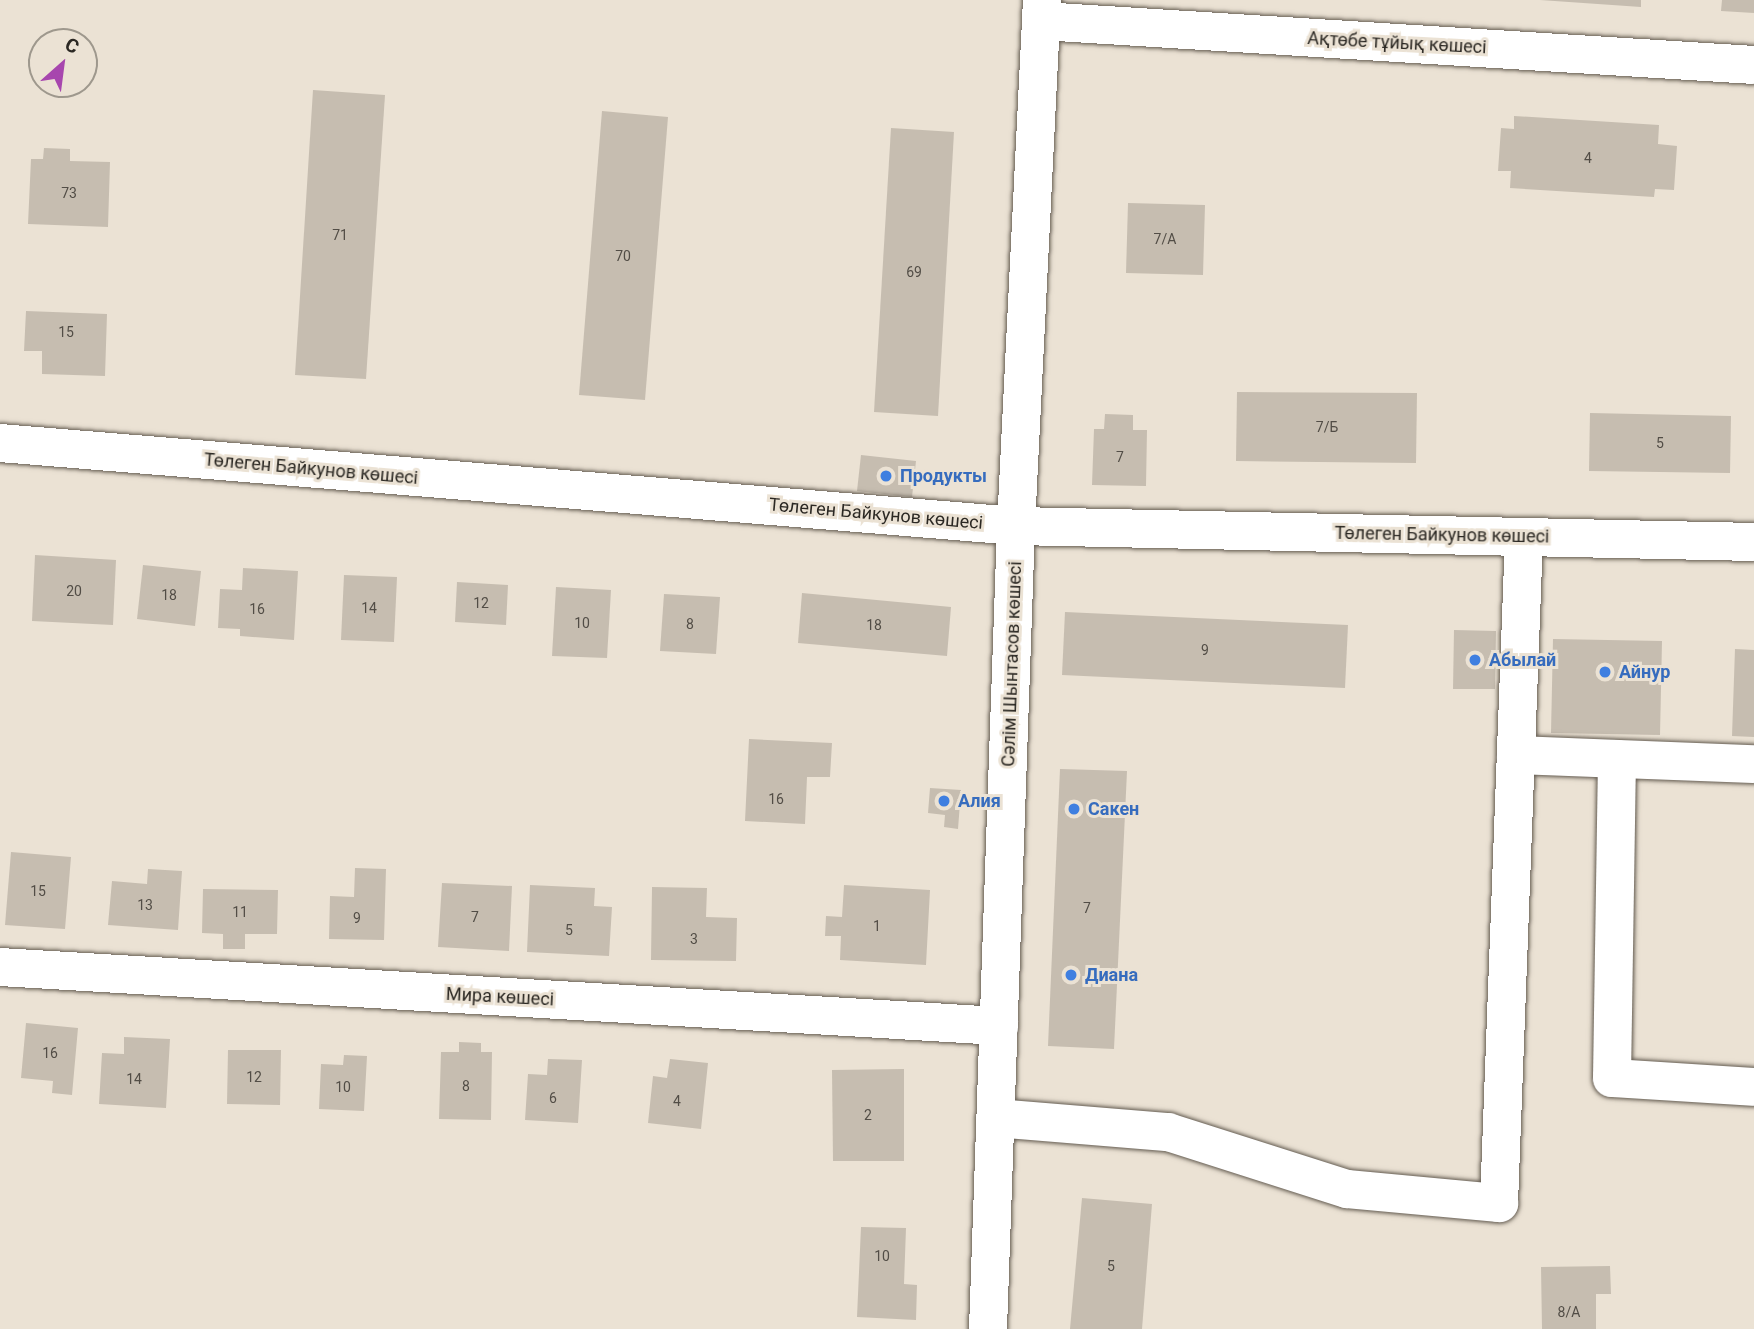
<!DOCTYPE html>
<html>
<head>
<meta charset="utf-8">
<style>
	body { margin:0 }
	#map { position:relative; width:1754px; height:1329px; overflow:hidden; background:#ebe2d4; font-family:Roboto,sans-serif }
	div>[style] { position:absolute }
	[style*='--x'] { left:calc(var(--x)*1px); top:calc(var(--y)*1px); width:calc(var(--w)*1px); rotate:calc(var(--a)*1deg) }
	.building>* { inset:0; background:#c6bdb0 }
	.roads { filter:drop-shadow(0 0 2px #645c51) drop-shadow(0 0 2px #645c51) }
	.minor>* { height:38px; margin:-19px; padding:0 19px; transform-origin:19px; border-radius:19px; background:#fff }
	.dots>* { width:19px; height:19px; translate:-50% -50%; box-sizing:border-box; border:4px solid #ebe2d4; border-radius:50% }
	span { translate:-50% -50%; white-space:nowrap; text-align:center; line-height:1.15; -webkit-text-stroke:6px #ebe2d4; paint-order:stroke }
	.number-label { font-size:14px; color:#524d46 }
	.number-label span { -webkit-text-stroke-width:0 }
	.street-label { font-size:18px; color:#2b2823 }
	.shop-label { font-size:18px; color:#366cbe; font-weight:700 }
	.left { translate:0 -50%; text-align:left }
	.north { position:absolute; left:28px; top:28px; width:70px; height:70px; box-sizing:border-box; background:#ebe2d4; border:2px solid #9e988d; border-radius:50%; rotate:28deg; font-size:19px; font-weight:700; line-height:28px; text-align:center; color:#2b2823 }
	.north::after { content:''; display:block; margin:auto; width:24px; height:32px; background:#a746ae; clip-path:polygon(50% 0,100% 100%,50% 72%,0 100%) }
</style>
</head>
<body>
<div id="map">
	<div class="building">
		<div style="clip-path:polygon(1540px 0,1641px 0,1641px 7px)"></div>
		<div style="clip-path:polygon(1722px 0,1754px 0,1754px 13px,1721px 11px)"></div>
		<div style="clip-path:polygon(313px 90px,385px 95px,366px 379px,295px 375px)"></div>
		<div style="clip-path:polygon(602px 111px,668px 117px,645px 400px,579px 395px)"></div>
		<div style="clip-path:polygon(1514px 116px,1659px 125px,1658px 144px,1677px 146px,1674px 190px,1655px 189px,1654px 197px,1510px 188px,1511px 171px,1498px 171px,1501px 128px,1514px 129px)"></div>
		<div style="clip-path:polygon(891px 128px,954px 132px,938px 416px,874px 412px)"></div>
		<div style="clip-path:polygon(44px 148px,70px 149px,70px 161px,110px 162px,108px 227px,28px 224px,31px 159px,43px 159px)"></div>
		<div style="clip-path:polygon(1128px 203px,1205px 205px,1203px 275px,1126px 273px)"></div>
		<div style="clip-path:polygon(26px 311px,107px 314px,105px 376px,42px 374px,42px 351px,24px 351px)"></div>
		<div style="clip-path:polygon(1237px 392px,1417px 393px,1416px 463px,1236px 461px)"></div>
		<div style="clip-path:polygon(1590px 413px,1731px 416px,1730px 473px,1589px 471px)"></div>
		<div style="clip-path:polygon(1105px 414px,1133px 415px,1133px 430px,1147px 430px,1146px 486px,1092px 485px,1094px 429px,1104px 429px)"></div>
		<div style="clip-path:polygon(861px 455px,916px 461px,912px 497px,857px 491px)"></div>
		<div style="clip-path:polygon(35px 555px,116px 560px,113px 625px,32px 621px)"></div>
		<div style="clip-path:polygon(143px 565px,201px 571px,195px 626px,137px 619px)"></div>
		<div style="clip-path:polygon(243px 568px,298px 571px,294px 640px,240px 636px,240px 629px,218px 628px,220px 589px,242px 590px)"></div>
		<div style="clip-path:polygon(344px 575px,397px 577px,394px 642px,341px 640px)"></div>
		<div style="clip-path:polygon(457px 582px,508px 585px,506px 625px,455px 622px)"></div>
		<div style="clip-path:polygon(556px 587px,611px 590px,607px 658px,552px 656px)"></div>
		<div style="clip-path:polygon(802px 593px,951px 607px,947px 656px,798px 643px)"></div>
		<div style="clip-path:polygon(664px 594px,720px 597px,716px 654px,660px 651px)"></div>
		<div style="clip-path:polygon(1065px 612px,1348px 625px,1345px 688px,1062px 675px)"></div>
		<div style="clip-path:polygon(1454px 630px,1496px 631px,1495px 689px,1453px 689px)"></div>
		<div style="clip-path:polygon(1553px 639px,1662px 641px,1660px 735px,1551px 733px)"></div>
		<div style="clip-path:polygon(1735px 649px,1754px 650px,1754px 737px,1732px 736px)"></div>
		<div style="clip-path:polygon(749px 739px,832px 743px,830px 777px,807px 777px,805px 824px,745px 821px)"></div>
		<div style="clip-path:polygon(1060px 769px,1127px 771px,1114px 1049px,1048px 1046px)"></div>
		<div style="clip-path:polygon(930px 788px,961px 790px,958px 829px,944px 827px,945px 815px,928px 813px)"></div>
		<div style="clip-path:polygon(11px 852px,71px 857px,65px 929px,5px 925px)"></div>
		<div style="clip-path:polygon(355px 868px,386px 869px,384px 940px,329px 939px,330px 896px,354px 897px)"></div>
		<div style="clip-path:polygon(148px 869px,182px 871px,178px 930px,108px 925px,112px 881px,147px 884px)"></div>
		<div style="clip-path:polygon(442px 883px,512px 886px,509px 951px,438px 947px)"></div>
		<div style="clip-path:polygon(530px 885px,595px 888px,594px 906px,612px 907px,609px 956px,527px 952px)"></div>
		<div style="clip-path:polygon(844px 885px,930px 890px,926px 965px,840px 960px,841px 936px,825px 936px,826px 916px,842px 917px)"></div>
		<div style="clip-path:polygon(652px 887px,707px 888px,706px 917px,737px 918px,736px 961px,651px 960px)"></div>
		<div style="clip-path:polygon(203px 889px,278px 890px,277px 934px,245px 934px,245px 949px,223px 949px,223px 934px,202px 933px)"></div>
		<div style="clip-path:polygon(26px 1023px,78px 1028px,72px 1095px,52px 1093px,53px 1081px,21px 1078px)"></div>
		<div style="clip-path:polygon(124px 1037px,170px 1039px,166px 1108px,99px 1104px,102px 1053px,124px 1054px)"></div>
		<div style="clip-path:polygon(459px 1042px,481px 1043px,481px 1052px,492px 1052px,491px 1120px,439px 1119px,441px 1052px,459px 1052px)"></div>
		<div style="clip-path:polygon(228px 1050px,281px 1050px,280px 1105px,227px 1104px)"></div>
		<div style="clip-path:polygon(344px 1055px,367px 1056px,364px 1111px,319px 1109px,321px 1064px,343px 1065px)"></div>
		<div style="clip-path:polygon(548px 1059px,582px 1060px,578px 1123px,525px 1120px,528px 1074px,547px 1075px)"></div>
		<div style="clip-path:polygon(670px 1059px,708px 1063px,701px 1129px,648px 1123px,653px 1076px,667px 1078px)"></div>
		<div style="clip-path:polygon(904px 1069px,904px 1161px,833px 1161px,832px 1070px)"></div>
		<div style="clip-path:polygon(1082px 1198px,1152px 1204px,1142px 1329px,1070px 1329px)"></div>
		<div style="clip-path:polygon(861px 1227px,906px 1228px,904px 1284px,917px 1285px,916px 1320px,857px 1317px)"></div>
		<div style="clip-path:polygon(1610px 1266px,1611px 1294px,1596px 1294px,1596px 1329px,1542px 1329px,1541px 1267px)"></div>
	</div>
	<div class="roads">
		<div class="minor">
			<div style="--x:1041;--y:21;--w:714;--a:3.53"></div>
			<div style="--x:0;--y:443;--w:1019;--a:4.67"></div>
			<div style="--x:1016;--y:526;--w:738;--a:1.24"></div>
			<div style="--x:1516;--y:755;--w:238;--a:2.2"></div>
			<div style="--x:1617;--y:759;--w:319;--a:90.9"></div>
			<div style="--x:1612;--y:1078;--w:142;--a:3.6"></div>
			<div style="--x:0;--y:967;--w:1001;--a:3.38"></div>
			<div style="--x:996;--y:1118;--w:173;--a:4.7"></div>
			<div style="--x:1168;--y:1132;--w:188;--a:17.7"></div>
			<div style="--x:1347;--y:1189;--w:153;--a:5.3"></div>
			<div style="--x:1499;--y:1203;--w:666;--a:-87.85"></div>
			<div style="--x:988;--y:1329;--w:803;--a:-88"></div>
			<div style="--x:1016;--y:526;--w:527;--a:-87.17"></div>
		</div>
	</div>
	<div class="dots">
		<div style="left:886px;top:476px;background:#3f7fe0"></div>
		<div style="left:1475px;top:660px;background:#3f7fe0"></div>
		<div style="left:1605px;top:672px;background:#3f7fe0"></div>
		<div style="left:944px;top:801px;background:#3f7fe0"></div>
		<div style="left:1074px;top:809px;background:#3f7fe0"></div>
		<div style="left:1071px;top:975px;background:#3f7fe0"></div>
	</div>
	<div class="number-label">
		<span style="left:1588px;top:158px">4</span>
		<span style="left:69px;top:193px">73</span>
		<span style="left:340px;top:235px">71</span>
		<span style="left:1165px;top:239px">7/А</span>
		<span style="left:623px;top:256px">70</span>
		<span style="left:914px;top:272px">69</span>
		<span style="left:66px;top:332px">15</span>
		<span style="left:1327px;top:427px">7/Б</span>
		<span style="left:1660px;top:443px">5</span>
		<span style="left:1120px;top:457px">7</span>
		<span style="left:74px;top:591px">20</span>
		<span style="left:169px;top:595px">18</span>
		<span style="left:481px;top:603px">12</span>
		<span style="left:369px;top:608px">14</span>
		<span style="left:257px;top:609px">16</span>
		<span style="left:582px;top:623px">10</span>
		<span style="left:690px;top:624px">8</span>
		<span style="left:874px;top:625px">18</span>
		<span style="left:1205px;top:650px">9</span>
		<span style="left:776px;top:799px">16</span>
		<span style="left:38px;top:891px">15</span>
		<span style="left:145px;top:905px">13</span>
		<span style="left:1087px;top:908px">7</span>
		<span style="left:240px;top:912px">11</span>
		<span style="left:475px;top:917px">7</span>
		<span style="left:357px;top:918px">9</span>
		<span style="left:877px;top:926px">1</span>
		<span style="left:569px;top:930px">5</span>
		<span style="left:694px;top:939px">3</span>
		<span style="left:50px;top:1053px">16</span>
		<span style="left:254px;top:1077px">12</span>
		<span style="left:134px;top:1079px">14</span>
		<span style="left:466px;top:1086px">8</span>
		<span style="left:343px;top:1087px">10</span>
		<span style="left:553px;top:1098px">6</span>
		<span style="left:677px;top:1101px">4</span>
		<span style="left:868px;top:1115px">2</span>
		<span style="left:882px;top:1256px">10</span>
		<span style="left:1111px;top:1266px">5</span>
		<span style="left:1569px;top:1312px">8/А</span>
	</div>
	<div class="street-label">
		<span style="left:1397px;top:43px;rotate:3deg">Ақтөбе тұйық көшесі</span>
		<span style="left:311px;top:469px;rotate:5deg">Төлеген Байкунов көшесі</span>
		<span style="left:876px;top:514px;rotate:5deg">Төлеген Байкунов көшесі</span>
		<span style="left:1442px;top:535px;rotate:1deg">Төлеген Байкунов көшесі</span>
		<span style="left:1012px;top:664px;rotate:-88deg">Сәлім Шынтасов көшесі</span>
		<span style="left:500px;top:997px;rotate:3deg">Мира көшесі</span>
	</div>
	<div class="shop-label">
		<span class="left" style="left:900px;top:476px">Продукты</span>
		<span class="left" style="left:1489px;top:660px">Абылай</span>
		<span class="left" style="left:1619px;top:672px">Айнур</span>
		<span class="left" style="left:958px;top:801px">Алия</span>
		<span class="left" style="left:1088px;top:809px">Сакен</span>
		<span class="left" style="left:1085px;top:975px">Диана</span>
	</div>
	<div class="north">С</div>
</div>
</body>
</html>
